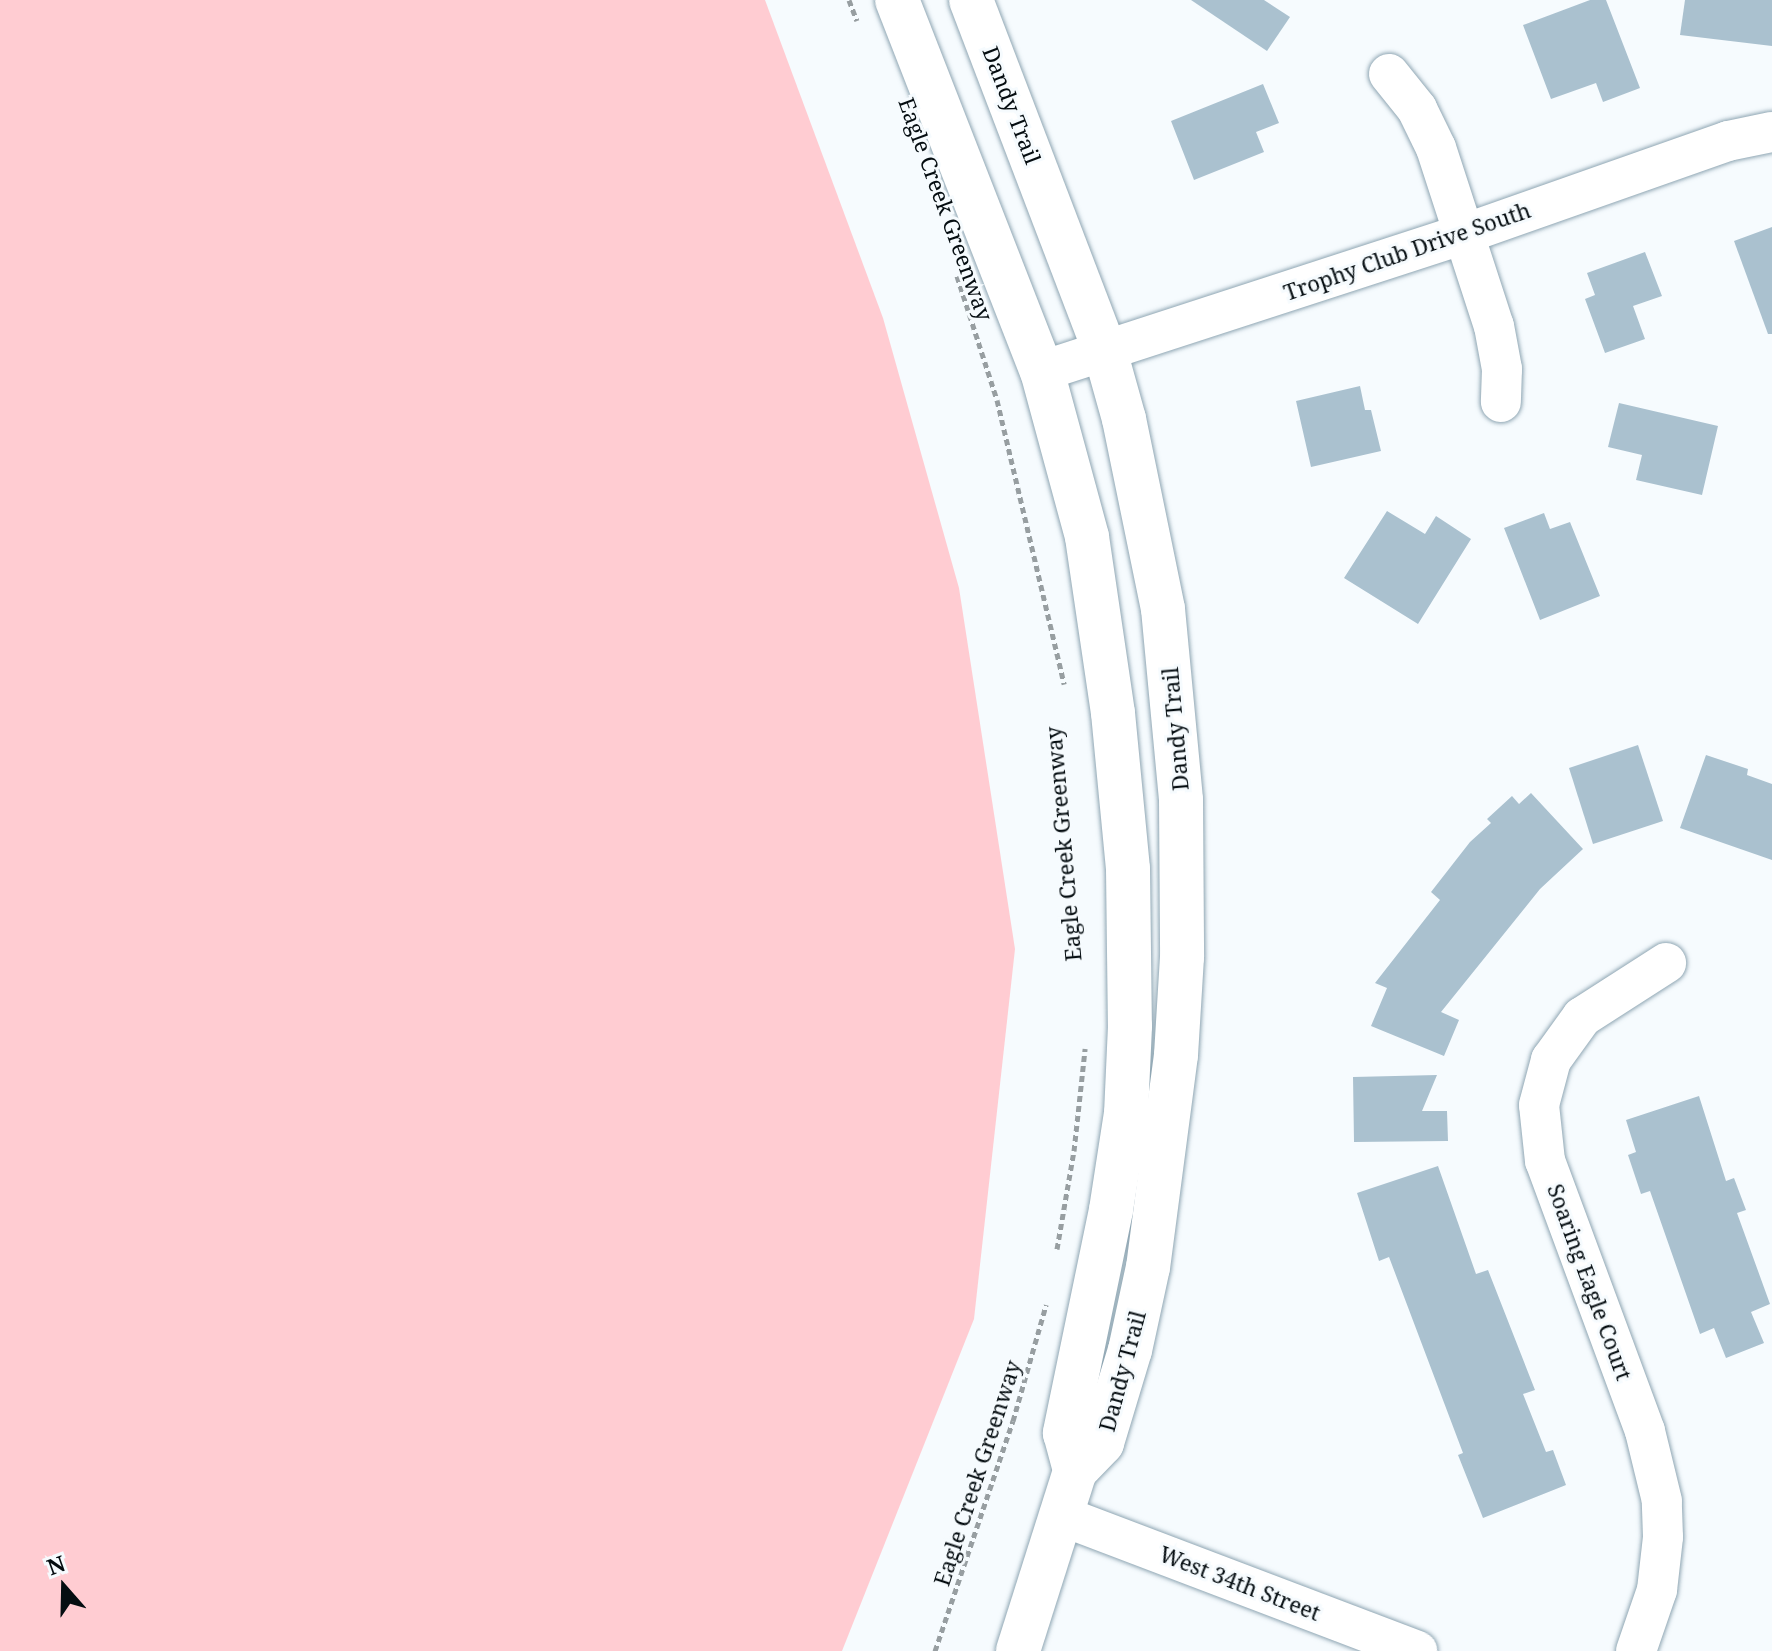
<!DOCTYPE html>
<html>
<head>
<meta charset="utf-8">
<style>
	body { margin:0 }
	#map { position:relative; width:1772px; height:1651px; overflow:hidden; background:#f6fbfe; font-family:"Noto Serif",serif }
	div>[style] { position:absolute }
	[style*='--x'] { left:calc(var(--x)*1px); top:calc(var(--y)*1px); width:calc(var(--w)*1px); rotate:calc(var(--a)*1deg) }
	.green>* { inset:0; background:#ffccd2 }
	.building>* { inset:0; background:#aac1cf }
	.path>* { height:5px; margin-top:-2.5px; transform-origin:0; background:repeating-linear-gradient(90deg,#979ea1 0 6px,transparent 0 10px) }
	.roads { filter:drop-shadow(0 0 2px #8fa6b3) drop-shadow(0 0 2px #8fa6b3) }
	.minor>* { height:40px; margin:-20px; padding:0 20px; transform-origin:20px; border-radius:20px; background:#fff }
	.major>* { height:44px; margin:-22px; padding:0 22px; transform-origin:22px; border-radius:22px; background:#fff }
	span { translate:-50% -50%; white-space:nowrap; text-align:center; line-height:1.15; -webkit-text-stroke:6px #f6fbfe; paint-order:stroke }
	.street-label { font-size:22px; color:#050d11 }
	.north { position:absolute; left:24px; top:1547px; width:80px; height:80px; -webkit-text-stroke:6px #f6fbfe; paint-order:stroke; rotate:340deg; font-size:22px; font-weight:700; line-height:32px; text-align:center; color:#050d11 }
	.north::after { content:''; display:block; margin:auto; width:28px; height:36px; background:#050d11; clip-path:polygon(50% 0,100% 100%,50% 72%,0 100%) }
</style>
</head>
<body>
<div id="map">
	<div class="green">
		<div style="clip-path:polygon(0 0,765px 0,883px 318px,959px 588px,1015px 949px,974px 1319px,842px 1651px,0 1651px)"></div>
	</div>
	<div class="building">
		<div style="clip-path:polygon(1191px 0,1264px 0,1290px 17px,1267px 51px)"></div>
		<div style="clip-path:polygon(1590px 0,1606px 0,1640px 88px,1603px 102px,1596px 83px,1551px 99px,1523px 25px)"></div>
		<div style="clip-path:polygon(1685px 0,1772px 0,1772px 46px,1680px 35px)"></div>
		<div style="clip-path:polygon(1263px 84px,1279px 123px,1256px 132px,1264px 152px,1194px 180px,1171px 121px)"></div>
		<div style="clip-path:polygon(1772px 227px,1772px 334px,1768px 334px,1734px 241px)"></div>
		<div style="clip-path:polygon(1645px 252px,1662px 296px,1633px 306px,1645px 339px,1605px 353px,1585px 299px,1595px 295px,1587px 273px)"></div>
		<div style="clip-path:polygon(1360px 386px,1365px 410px,1371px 410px,1381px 451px,1311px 467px,1296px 401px)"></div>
		<div style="clip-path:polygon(1619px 403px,1718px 426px,1702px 495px,1636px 480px,1642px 455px,1608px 447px)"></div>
		<div style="clip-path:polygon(1387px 511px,1425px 534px,1436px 516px,1471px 539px,1418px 624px,1344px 578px)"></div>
		<div style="clip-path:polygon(1544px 513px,1550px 529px,1570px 522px,1600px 596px,1540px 620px,1504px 528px)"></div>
		<div style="clip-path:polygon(1638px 745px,1663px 821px,1593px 844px,1569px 768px)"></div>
		<div style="clip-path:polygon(1706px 755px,1748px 769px,1747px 775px,1772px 784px,1772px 860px,1680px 828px)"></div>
		<div style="clip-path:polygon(1531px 793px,1583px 849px,1540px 889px,1441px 1012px,1459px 1020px,1444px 1056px,1371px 1026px,1387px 988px,1375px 983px,1440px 900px,1431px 892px,1470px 842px,1491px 823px,1487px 819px,1512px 796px,1519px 804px)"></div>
		<div style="clip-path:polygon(1437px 1075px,1422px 1111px,1447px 1111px,1448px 1141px,1354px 1142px,1353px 1077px)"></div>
		<div style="clip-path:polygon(1699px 1096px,1726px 1181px,1734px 1178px,1746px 1210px,1737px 1213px,1770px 1304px,1751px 1312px,1764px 1343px,1726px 1358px,1714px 1328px,1700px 1334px,1650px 1191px,1641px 1194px,1628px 1155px,1636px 1152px,1626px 1120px)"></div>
		<div style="clip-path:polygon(1438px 1166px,1476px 1274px,1488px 1270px,1535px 1390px,1523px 1394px,1546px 1452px,1553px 1450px,1566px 1485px,1483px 1518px,1458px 1455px,1463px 1453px,1389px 1257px,1379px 1261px,1357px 1193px)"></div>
	</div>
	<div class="path">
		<div style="--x:849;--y:0;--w:22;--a:69"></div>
		<div style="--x:957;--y:276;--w:130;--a:72.1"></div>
		<div style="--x:997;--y:400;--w:292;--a:76.7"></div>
		<div style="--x:1057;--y:1249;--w:99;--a:-80.2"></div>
		<div style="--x:1074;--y:1151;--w:103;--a:-83.8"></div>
		<div style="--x:935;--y:1651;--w:243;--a:-71.3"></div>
		<div style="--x:1013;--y:1421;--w:121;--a:-74.1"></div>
	</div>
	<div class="roads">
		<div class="minor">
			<div style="--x:1389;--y:74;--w:45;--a:51.3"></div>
			<div style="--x:1417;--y:109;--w:43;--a:64"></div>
			<div style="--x:1436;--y:148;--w:187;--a:72"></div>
			<div style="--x:1494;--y:326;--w:44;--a:79.5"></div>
			<div style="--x:1502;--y:369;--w:33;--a:92"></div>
			<div style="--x:1042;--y:371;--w:444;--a:-18"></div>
			<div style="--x:1464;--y:234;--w:280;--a:-19.4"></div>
			<div style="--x:1728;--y:141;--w:45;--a:-11.6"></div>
			<div style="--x:1062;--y:1516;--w:380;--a:20.8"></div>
			<div style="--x:1636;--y:1651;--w:65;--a:-71"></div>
			<div style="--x:1657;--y:1590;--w:53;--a:-83.5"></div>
			<div style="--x:1663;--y:1537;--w:36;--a:-92"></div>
			<div style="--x:1662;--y:1501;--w:72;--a:-103.7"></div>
			<div style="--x:1645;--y:1431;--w:288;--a:-110.3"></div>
			<div style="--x:1545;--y:1161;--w:56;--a:-96.1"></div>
			<div style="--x:1539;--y:1105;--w:47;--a:-75.1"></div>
			<div style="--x:1551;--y:1060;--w:53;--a:-54.2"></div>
			<div style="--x:1582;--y:1017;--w:100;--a:-32.7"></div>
		</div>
		<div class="major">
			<div style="--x:897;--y:0;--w:398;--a:68.7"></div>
			<div style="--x:1042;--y:371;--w:172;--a:74.8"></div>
			<div style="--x:1087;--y:537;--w:178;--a:81.6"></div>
			<div style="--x:1113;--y:713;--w:157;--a:84.5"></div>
			<div style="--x:1128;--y:869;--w:157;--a:89.3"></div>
			<div style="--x:1130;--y:1026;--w:87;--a:92.6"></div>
			<div style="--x:1126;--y:1113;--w:98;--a:98.8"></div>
			<div style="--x:1111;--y:1210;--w:228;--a:101.7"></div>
			<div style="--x:1065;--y:1433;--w:39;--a:75"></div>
			<div style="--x:971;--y:0;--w:376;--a:69.1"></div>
			<div style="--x:1105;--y:351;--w:71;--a:74.4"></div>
			<div style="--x:1124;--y:419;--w:194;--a:78.4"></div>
			<div style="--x:1163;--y:609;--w:192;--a:84.6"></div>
			<div style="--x:1181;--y:800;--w:157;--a:89.6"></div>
			<div style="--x:1182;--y:957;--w:98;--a:93.5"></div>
			<div style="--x:1176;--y:1055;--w:214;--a:97.5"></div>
			<div style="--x:1148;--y:1267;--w:85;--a:102.2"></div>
			<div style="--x:1130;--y:1350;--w:97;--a:106.8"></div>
			<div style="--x:1102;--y:1443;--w:39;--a:134"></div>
			<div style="--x:1075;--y:1471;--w:189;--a:107.6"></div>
		</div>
	</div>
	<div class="street-label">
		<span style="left:1012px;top:105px;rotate:69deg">Dandy Trail</span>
		<span style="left:946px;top:209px;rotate:70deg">Eagle Creek Greenway</span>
		<span style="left:1407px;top:251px;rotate:-19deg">Trophy Club Drive South</span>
		<span style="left:1175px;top:729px;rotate:-95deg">Dandy Trail</span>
		<span style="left:1063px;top:844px;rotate:-95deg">Eagle Creek Greenway</span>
		<span style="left:1590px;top:1282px;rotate:70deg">Soaring Eagle Court</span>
		<span style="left:1122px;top:1371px;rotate:-75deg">Dandy Trail</span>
		<span style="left:977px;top:1473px;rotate:-72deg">Eagle Creek Greenway</span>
		<span style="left:1240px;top:1583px;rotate:21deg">West 34th Street</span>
	</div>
	<div class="north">N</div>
</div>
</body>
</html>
